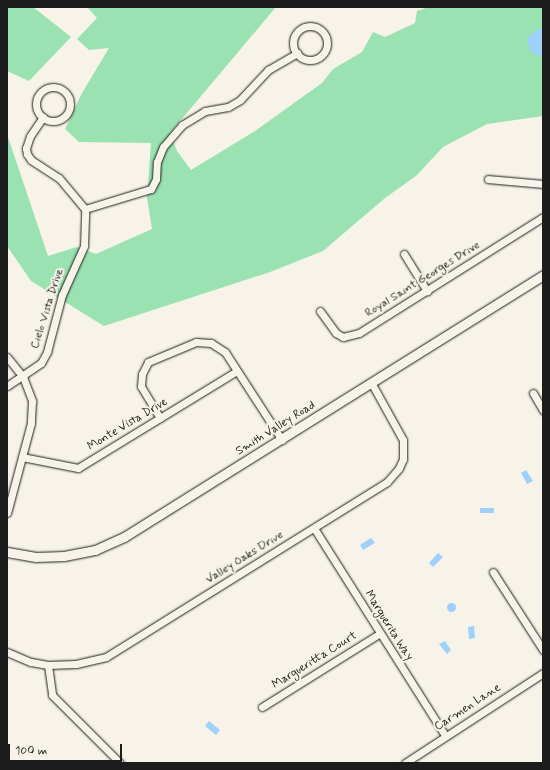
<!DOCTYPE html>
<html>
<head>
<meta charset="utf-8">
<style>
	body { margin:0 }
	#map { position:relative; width:550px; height:770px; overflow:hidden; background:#f7f3e8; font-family:Mynerve,sans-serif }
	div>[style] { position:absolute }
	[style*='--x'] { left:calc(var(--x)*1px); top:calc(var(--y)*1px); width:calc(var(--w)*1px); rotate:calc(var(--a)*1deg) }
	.green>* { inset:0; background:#9ae2b1 }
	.water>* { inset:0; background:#9ed0fb }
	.round { border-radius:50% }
	.roads { filter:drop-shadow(0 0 1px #1c1c1c) drop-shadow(0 0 1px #1c1c1c) }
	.minor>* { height:7px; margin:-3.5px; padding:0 3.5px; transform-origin:3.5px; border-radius:3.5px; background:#f7f3e8 }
	.minor>.ring { margin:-3.5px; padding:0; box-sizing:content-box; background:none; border:7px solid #f7f3e8; border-radius:50% }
	.secondary>* { height:9px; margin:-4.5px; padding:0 4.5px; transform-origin:4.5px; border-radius:4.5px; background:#f7f3e8 }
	span { translate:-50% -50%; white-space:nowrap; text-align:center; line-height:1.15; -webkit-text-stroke:4px #f7f3e8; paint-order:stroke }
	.street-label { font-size:12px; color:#1c1c1c }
	.frame { position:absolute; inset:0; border:8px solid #1c1c1c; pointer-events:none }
	.scale { position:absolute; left:8px; top:744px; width:114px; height:18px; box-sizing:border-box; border:2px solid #1c1c1c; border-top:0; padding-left:5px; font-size:12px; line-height:14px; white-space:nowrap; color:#1c1c1c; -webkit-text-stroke:3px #f7f3e8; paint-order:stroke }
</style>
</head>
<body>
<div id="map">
	<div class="green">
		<div style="clip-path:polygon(7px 7px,33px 7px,71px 37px,29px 81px,7px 71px)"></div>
		<div style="clip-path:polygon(87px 7px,276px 7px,170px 133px,177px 151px,191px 170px,255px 131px,322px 83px,333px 69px,362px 52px,373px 32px,385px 37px,415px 23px,417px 11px,429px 7px,543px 7px,543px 116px,487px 124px,443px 147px,416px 176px,385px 198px,323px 251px,270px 272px,104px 326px,31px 281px,7px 246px,7px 134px,48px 256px,77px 247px,96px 254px,152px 229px,147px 198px,151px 143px,79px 142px,65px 129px,82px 93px,109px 48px,89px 50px,77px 39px,97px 18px)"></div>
	</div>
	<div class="water">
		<div style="clip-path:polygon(543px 28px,543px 56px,542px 56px,534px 54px,530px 50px,527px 39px,534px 32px)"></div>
		<div style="clip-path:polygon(526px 470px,533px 481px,527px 484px,521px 473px)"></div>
		<div style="clip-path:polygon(480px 508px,494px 508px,494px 513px,480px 513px)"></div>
		<div style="clip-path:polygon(371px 538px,375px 543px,363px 550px,360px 545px)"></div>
		<div style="clip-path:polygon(438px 553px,443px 557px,433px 567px,429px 563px)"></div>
		<div class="round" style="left:446.5px;top:602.5px;width:9px;height:9px"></div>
		<div style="clip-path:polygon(474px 626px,475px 638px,469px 639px,468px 627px)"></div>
		<div style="clip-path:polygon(445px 641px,451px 650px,447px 654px,439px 644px)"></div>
		<div style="clip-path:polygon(209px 721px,220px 730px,216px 735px,205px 726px)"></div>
	</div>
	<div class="roads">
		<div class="minor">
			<div class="ring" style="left:293px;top:26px;width:27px;height:27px"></div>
			<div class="ring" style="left:36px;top:87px;width:27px;height:27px"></div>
			<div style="--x:43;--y:117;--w:23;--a:124"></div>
			<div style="--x:30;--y:136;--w:13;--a:108"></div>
			<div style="--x:26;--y:148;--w:6;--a:81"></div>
			<div style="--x:27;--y:154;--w:7;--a:56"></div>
			<div style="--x:31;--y:160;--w:33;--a:33"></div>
			<div style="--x:59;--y:178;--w:40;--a:50"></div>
			<div style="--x:488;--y:179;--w:55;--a:5.2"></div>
			<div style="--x:404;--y:254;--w:44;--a:58.1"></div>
			<div style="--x:320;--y:311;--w:27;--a:54"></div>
			<div style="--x:336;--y:333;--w:8;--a:30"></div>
			<div style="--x:343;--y:337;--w:16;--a:-14"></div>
			<div style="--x:359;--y:333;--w:218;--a:-32.2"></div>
			<div style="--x:7;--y:357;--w:26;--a:51"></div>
			<div style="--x:23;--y:377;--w:26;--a:69"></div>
			<div style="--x:32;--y:401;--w:22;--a:93"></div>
			<div style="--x:31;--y:423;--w:93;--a:104.9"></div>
			<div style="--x:7;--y:386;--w:41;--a:-34.1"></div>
			<div style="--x:41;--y:363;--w:13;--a:-61"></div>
			<div style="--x:47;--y:352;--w:59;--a:-75.3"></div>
			<div style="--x:62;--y:295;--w:54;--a:-65.8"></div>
			<div style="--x:84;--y:246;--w:37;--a:-88"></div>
			<div style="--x:85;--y:209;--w:69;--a:-16.9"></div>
			<div style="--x:151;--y:189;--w:11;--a:-63"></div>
			<div style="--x:156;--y:179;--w:17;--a:-87"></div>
			<div style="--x:157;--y:162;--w:16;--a:-68"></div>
			<div style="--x:163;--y:147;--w:29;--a:-49"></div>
			<div style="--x:182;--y:125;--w:27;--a:-31"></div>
			<div style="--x:205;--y:111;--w:23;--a:-10"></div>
			<div style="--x:228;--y:107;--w:14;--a:-30"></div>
			<div style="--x:240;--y:100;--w:41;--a:-47"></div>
			<div style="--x:268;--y:70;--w:34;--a:-30"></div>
			<div style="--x:533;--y:393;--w:20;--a:60"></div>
			<div style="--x:160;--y:418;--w:37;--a:-121"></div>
			<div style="--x:141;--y:386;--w:12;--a:-85"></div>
			<div style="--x:142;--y:374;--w:13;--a:-63"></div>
			<div style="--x:148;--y:362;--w:52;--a:-22.6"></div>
			<div style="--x:196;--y:342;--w:15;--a:4"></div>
			<div style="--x:211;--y:343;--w:17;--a:33"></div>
			<div style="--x:225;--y:352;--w:105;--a:57.1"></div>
			<div style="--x:22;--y:457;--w:57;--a:11.1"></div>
			<div style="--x:78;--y:468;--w:186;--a:-31.4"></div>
			<div style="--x:314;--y:528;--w:245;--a:57.7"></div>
			<div style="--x:493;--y:572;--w:93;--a:57.3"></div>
			<div style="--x:7;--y:652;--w:26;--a:23"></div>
			<div style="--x:31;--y:662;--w:17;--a:10"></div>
			<div style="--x:48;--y:665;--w:28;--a:-2"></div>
			<div style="--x:76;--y:664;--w:31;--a:-13"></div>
			<div style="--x:106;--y:657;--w:331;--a:-31.9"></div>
			<div style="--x:387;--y:482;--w:18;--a:-49"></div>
			<div style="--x:399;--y:468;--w:10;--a:-66"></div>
			<div style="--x:403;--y:459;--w:19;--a:-90"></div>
			<div style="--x:403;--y:440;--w:64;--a:-119"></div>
			<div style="--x:48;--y:665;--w:30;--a:82"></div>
			<div style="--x:52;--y:695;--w:96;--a:45"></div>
			<div style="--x:262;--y:707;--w:138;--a:-32"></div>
			<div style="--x:405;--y:763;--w:165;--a:-33.1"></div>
		</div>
		<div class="secondary">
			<div style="--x:7;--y:552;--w:29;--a:10"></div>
			<div style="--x:36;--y:557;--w:28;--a:-2"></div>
			<div style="--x:64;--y:556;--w:32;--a:-11"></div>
			<div style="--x:95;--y:550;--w:32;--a:-24"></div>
			<div style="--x:124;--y:537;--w:494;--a:-32"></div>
		</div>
	</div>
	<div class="street-label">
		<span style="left:423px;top:280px;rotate:-32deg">Royal Saint Georges Drive</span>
		<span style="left:48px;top:309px;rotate:-72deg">Cielo Vista Drive</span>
		<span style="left:128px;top:425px;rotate:-31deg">Monte Vista Drive</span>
		<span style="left:276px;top:429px;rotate:-32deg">Smith Valley Road</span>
		<span style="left:245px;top:558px;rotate:-32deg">Valley Oaks Drive</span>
		<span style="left:388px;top:626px;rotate:58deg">Marguerita Way</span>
		<span style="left:315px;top:661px;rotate:-32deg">Margueritta Court</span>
		<span style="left:468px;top:708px;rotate:-33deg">Carmen Lane</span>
	</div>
	<div class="frame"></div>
	<div class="scale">100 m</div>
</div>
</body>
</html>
